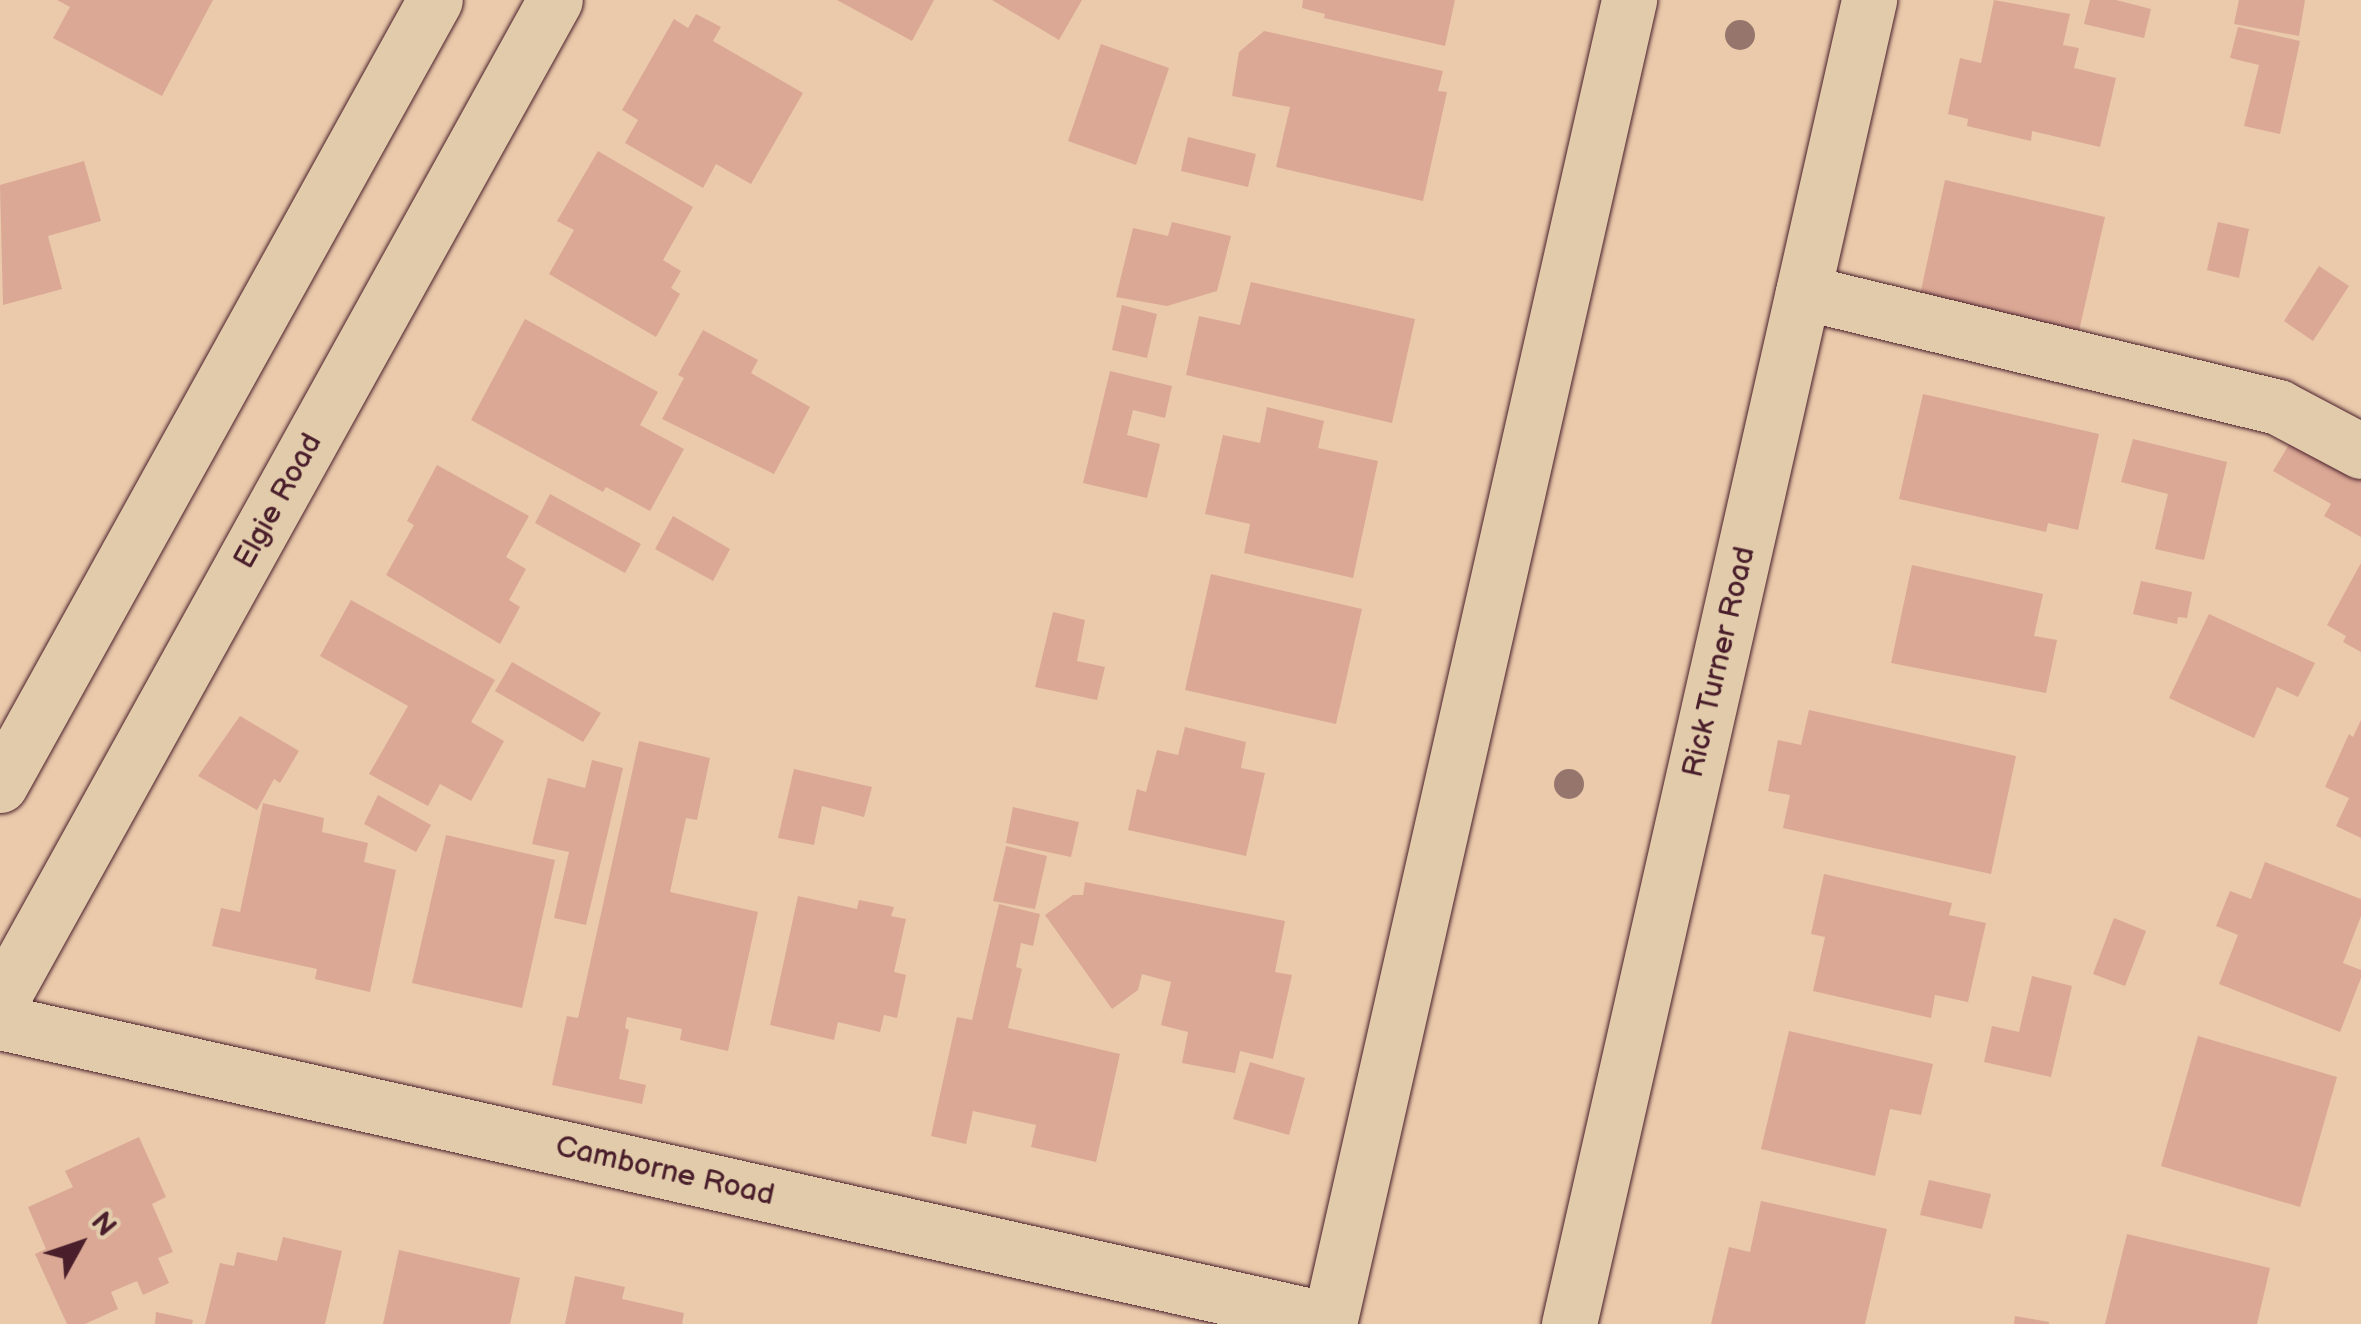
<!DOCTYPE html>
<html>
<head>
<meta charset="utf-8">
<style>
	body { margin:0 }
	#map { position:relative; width:2361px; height:1324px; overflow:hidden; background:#eacaab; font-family:"Balsamiq Sans",sans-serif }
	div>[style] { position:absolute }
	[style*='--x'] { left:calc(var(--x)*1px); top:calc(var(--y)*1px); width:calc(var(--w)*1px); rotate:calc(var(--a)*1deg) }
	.building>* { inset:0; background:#dba895 }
	.roads { filter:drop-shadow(0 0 2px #4a1f2b) drop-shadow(0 0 2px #4a1f2b) }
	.minor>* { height:55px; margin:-27.5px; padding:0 27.5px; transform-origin:27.5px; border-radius:27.5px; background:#e2cbab }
	.major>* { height:55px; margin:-27.5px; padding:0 27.5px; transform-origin:27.5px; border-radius:27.5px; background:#e2cbab }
	.trees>* { width:30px; height:30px; margin:-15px; border-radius:50%; background:#96766c }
	span { translate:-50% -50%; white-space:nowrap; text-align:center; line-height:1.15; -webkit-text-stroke:10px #e2cbab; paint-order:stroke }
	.street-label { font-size:30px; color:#4a1f2b }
	.north { position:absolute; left:30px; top:1194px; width:100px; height:100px; -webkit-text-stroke:8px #e2cbab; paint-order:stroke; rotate:50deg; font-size:28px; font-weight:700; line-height:40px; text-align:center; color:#4a1f2b }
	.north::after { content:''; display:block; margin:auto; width:35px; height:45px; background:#4a1f2b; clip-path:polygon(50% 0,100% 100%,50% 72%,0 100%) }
</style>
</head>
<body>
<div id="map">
	<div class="building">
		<div style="clip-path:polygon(57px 0,213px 0,162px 96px,53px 38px,70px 7px)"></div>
		<div style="clip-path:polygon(837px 0,934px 0,912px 41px)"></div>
		<div style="clip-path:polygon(992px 0,1082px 0,1059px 40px)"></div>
		<div style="clip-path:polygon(1303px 0,1455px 0,1445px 46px,1324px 18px,1325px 14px,1302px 8px)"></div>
		<div style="clip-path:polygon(1994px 0,2070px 14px,2063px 45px,2079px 48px,2074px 68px,2116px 78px,2100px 147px,2032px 131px,2031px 141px,1967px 126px,1968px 119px,1948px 114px,1960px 58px,1981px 63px)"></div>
		<div style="clip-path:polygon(2090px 0,2116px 0,2151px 9px,2144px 38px,2084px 24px)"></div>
		<div style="clip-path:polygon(2239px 0,2305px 0,2299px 36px,2234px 24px)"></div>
		<div style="clip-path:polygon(696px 14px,721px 27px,713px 41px,803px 93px,751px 184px,716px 164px,703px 188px,625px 143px,638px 120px,622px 110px,674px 19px,688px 28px)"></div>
		<div style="clip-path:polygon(2238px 27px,2300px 41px,2280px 134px,2244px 126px,2259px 65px,2230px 58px)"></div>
		<div style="clip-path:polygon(1264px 31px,1443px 71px,1438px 91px,1447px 92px,1423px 201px,1276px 167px,1290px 107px,1232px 96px,1239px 52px)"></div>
		<div style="clip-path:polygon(1101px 44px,1169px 68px,1136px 165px,1068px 141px)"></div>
		<div style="clip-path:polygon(1188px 137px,1256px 154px,1248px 187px,1181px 171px)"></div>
		<div style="clip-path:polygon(598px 151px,693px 207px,663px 260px,681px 271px,671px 288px,680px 294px,656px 337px,549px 274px,574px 230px,557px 221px)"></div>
		<div style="clip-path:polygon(84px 161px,101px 221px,48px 236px,62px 289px,3px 305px,0 185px)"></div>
		<div style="clip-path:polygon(1945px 180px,2105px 217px,2079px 331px,1920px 295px)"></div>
		<div style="clip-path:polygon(1172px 222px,1231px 236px,1217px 291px,1167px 306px,1116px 297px,1133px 228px,1168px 236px)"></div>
		<div style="clip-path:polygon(2218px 222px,2249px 229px,2239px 278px,2207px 270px)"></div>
		<div style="clip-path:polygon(2319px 266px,2349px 286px,2313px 341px,2284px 321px)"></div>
		<div style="clip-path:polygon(1251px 282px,1415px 319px,1392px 423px,1186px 375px,1199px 316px,1240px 325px)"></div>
		<div style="clip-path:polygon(1122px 305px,1157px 314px,1147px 358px,1112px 350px)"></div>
		<div style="clip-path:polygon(525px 319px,658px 392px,640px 425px,684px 449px,650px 511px,606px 487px,603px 492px,471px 420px)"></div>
		<div style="clip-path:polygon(703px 330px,758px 360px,751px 373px,810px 407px,774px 474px,662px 419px,684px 378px,678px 375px)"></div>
		<div style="clip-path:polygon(1110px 371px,1172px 386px,1165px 418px,1133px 410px,1127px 435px,1160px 444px,1147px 498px,1083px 483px)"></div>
		<div style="clip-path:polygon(1923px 394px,2099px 434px,2078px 530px,2048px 523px,2046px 532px,1899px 499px)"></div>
		<div style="clip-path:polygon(1267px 407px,1324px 421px,1318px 448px,1378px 461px,1353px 578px,1244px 553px,1250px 524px,1205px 514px,1223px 435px,1260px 443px)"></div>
		<div style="clip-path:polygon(2293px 438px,2361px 477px,2361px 537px,2324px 516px,2331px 504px,2273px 471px)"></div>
		<div style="clip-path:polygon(2133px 439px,2227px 462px,2204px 560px,2155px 549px,2168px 494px,2121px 482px)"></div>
		<div style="clip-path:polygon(437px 465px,529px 516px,506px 557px,526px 569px,509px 600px,520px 607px,500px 644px,386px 575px,414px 525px,407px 521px)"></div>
		<div style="clip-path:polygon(550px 494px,641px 544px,625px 573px,535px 523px)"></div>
		<div style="clip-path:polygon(673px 516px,730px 549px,713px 581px,655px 549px)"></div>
		<div style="clip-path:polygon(2361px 563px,2361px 652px,2343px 642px,2346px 636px,2327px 625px)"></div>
		<div style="clip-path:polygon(1912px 565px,2043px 594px,2034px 636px,2057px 640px,2046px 693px,1891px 663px)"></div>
		<div style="clip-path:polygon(1211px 574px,1362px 609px,1336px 724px,1185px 690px)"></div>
		<div style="clip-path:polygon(2141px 581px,2192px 592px,2187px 618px,2178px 617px,2177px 624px,2133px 614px)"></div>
		<div style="clip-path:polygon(351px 600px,495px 680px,471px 722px,504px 741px,471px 801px,440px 784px,428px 806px,369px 774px,408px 706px,320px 656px)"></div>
		<div style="clip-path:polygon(1053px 612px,1085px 620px,1077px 661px,1105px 667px,1097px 700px,1035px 687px)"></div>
		<div style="clip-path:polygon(2209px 614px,2315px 663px,2298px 697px,2277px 687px,2254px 738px,2169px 698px)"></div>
		<div style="clip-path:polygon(512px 662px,601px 713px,583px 742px,495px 691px)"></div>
		<div style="clip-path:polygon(1809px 710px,2016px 756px,1991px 874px,1783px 828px,1790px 795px,1768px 791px,1778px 740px,1801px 745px)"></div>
		<div style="clip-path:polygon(240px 716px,299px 751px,280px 783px,274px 779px,257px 810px,198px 776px)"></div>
		<div style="clip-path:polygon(2361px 720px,2361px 838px,2336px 826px,2349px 798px,2325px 787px,2349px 734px,2353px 737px)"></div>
		<div style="clip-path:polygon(1185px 727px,1246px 742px,1241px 768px,1265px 773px,1246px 856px,1128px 830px,1137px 789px,1146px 792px,1157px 750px,1178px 755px)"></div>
		<div style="clip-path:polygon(639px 741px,710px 758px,697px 820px,686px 818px,670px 892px,758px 912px,728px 1051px,680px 1040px,682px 1029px,627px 1017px,625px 1028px,629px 1030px,619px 1079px,646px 1085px,642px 1104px,552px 1085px,567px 1016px,578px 1018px)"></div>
		<div style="clip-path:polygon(592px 760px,623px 768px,586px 925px,554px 918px,569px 852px,532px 844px,548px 778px,585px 788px)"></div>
		<div style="clip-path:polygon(794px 769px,872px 787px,864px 817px,822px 806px,814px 845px,778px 838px)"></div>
		<div style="clip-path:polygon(378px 795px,431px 825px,416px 852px,364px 824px)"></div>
		<div style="clip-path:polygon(263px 803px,324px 818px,322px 832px,368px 843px,364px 862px,396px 870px,370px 992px,315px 979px,317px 969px,212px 946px,221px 908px,240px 912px)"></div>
		<div style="clip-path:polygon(1013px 807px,1079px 822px,1071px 857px,1006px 843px)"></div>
		<div style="clip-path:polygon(446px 835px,555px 860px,522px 1008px,412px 983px)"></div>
		<div style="clip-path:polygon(1006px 846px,1047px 856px,1035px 909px,993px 901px)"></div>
		<div style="clip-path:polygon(2265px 862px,2361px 899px,2361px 916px,2343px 963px,2361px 970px,2361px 978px,2340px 1032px,2219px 984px,2238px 935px,2216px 926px,2230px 891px,2251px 899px)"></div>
		<div style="clip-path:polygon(1824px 874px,1952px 903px,1949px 915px,1986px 923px,1968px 1002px,1935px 995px,1931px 1018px,1813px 991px,1825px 937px,1811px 934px)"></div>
		<div style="clip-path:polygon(1085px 882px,1285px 921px,1275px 972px,1292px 975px,1273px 1059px,1240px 1051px,1235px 1073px,1182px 1063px,1188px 1032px,1161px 1025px,1171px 982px,1142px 974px,1138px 990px,1112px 1009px,1045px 915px,1073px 895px,1083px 895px)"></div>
		<div style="clip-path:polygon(798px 896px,857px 909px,859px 900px,894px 907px,891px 916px,906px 919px,894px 972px,906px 975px,897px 1018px,884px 1015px,880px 1032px,838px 1022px,834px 1040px,770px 1025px)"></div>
		<div style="clip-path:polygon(999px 904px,1040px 914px,1033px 946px,1021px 943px,1016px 967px,1022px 969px,1008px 1028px,1120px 1054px,1096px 1162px,1031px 1147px,1036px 1125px,973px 1111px,966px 1144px,931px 1136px,957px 1017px,972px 1020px)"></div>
		<div style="clip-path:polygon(2114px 918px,2146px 931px,2125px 986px,2093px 974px)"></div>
		<div style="clip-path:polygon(2032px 976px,2072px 986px,2051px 1077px,1984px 1062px,1992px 1026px,2019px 1032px)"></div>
		<div style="clip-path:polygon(1789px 1031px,1933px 1064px,1921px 1115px,1890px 1109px,1875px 1176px,1761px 1149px)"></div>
		<div style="clip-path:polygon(2198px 1036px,2337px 1077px,2300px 1207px,2161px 1166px)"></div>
		<div style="clip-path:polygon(1250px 1062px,1305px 1078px,1289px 1135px,1233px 1119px)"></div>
		<div style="clip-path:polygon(139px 1137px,166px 1197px,152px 1204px,173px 1252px,158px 1258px,169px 1283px,143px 1295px,137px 1281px,111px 1292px,118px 1309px,85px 1324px,67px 1324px,35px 1254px,46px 1249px,28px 1207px,73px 1187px,65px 1171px)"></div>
		<div style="clip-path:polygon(1929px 1180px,1991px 1194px,1982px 1229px,1920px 1215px)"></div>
		<div style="clip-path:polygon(1761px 1201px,1887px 1229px,1865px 1324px,1711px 1324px,1729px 1247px,1750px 1252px)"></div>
		<div style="clip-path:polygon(2127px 1234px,2270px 1268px,2257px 1324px,2105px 1324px)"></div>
		<div style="clip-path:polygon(283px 1237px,342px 1251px,325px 1324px,205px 1324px,220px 1263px,234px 1266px,237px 1252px,277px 1261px)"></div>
		<div style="clip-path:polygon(399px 1250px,520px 1278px,510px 1324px,383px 1324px)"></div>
		<div style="clip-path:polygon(575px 1276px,625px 1287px,622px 1299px,684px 1313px,682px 1324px,565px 1324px)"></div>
		<div style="clip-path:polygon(156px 1312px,193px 1320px,192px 1324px,155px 1324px)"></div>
		<div style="clip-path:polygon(2015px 1316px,2049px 1322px,2049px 1324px,2014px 1324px)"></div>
	</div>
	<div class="roads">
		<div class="minor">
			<div style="--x:1803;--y:292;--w:489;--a:13.6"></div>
			<div style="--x:2278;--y:407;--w:94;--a:27.9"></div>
			<div style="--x:0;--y:785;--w:897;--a:-61.01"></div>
			<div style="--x:0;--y:1002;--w:1145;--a:-61.02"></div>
			<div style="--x:0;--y:1022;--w:1362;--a:12.64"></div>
		</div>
		<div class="major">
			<div style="--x:1329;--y:1324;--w:1358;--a:-77.23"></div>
			<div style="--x:1569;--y:1324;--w:1358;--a:-77.23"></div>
		</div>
	</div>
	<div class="trees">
		<div style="left:1740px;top:35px"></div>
		<div style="left:1569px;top:784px"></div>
	</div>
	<div class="street-label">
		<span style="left:278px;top:501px;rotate:-61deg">Elgie Road</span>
		<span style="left:1719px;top:662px;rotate:-77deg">Rick Turner Road</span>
		<span style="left:665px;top:1171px;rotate:13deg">Camborne Road</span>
	</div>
	<div class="north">N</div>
</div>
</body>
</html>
